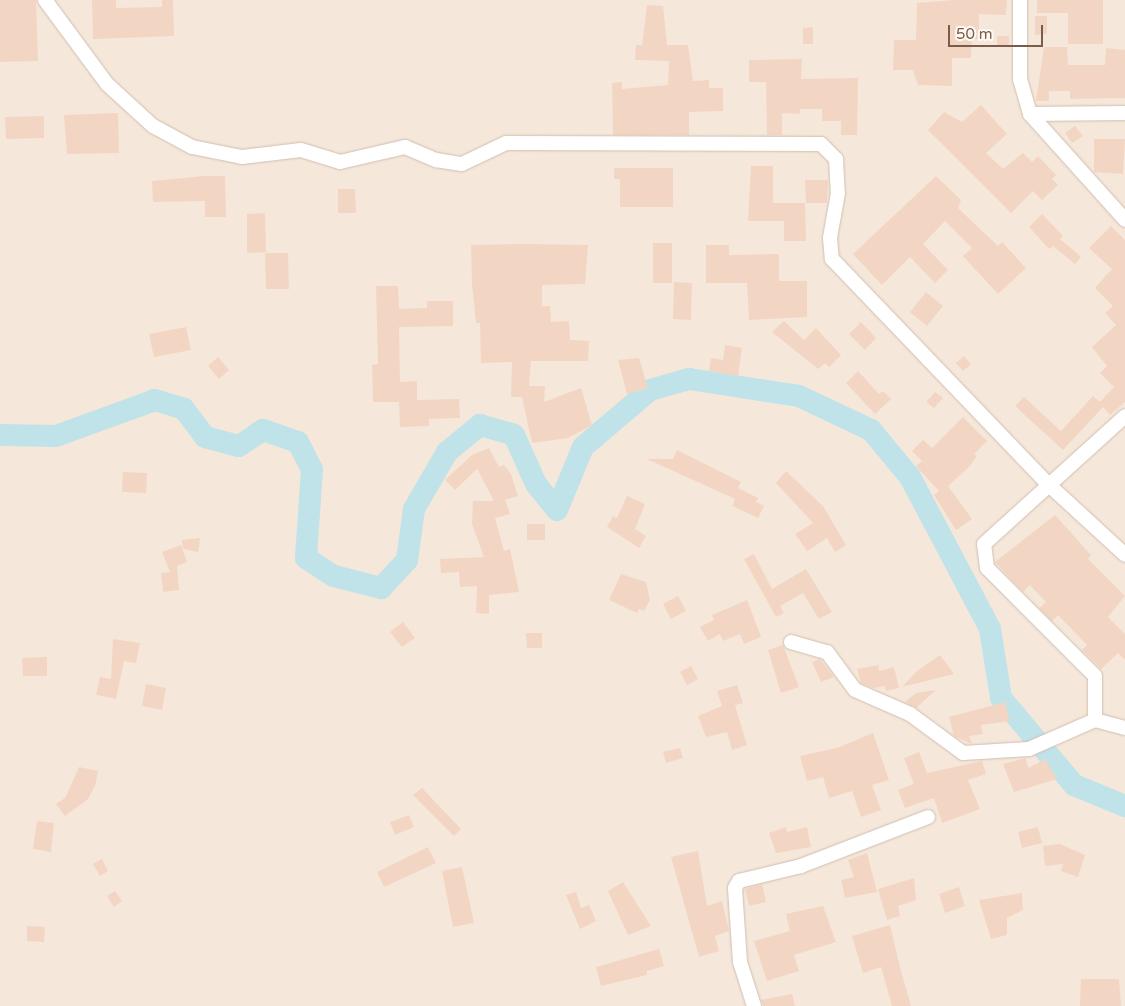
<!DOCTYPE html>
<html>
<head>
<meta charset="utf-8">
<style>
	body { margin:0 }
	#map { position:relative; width:1125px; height:1006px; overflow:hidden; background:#fdf6ec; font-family:"Varela Round",sans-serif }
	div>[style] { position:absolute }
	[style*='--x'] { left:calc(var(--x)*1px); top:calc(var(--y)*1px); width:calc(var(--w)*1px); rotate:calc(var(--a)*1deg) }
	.residential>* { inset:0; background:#f5e8da }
	.river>* { height:22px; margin:-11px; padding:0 11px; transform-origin:11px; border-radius:11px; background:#bfe3e8 }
	.building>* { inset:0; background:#f3d5c3 }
	.roads { filter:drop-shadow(0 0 1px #d1beb0) drop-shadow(0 0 1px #d1beb0) }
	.minor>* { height:14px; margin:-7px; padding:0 7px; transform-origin:7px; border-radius:7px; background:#fff }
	span { translate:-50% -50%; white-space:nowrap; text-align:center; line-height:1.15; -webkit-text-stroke:4px #fffaf3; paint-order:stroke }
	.scale { position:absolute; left:948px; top:25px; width:95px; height:22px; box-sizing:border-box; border:2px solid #7a5c4d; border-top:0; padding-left:6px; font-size:15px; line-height:18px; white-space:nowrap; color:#7a5c4d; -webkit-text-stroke:4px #fffaf3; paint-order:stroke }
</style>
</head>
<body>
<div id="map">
	<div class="residential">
		<div style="clip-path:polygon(0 0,1125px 0,1125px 1006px,0 1006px)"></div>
	</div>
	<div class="river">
		<div style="--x:0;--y:435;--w:56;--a:1"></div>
		<div style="--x:56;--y:436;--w:105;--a:-20"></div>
		<div style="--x:155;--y:400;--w:30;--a:17"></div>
		<div style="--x:184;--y:409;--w:35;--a:53"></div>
		<div style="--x:205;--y:437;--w:35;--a:15"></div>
		<div style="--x:239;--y:446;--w:29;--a:-34"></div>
		<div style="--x:263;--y:430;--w:37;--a:19"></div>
		<div style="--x:298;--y:442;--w:30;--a:63"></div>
		<div style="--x:312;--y:469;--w:89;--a:93.9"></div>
		<div style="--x:306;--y:558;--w:33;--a:33"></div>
		<div style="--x:334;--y:576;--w:49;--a:14.3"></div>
		<div style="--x:381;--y:588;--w:38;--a:-47"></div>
		<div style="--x:407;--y:560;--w:51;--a:-82.2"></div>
		<div style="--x:414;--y:509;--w:66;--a:-59.9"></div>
		<div style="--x:447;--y:452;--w:43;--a:-39.3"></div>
		<div style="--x:480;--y:425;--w:35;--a:16"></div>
		<div style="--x:514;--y:435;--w:54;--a:65.8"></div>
		<div style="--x:536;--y:484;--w:33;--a:51"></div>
		<div style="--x:557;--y:510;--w:68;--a:-67.6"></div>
		<div style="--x:583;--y:447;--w:88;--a:-40.4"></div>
		<div style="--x:650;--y:390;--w:41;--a:-15.8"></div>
		<div style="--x:689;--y:379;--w:111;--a:8.8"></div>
		<div style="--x:799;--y:396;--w:80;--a:25.3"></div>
		<div style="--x:871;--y:430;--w:61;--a:50.3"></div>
		<div style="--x:910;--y:477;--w:172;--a:62.2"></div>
		<div style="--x:990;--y:629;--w:70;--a:80.9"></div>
		<div style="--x:1001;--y:698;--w:114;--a:50"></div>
		<div style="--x:1074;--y:785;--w:55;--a:22.4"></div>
	</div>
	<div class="building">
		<div style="clip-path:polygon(0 0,36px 0,38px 61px,0 62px)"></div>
		<div style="clip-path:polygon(92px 0,116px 0,116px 8px,162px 7px,162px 0,173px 0,174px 36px,93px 39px)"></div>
		<div style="clip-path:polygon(954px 0,1007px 0,1006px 15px,979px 14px,979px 39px,972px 39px,971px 58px,952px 58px,952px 86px,918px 85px,913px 70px,893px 70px,894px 40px,916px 40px,917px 3px)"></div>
		<div style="clip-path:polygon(1037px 0,1103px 0,1103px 44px,1068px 44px,1068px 13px,1037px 13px)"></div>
		<div style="clip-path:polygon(647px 5px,663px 6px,667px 45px,688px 45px,693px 81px,709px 80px,709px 88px,723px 88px,723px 111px,689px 112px,689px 135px,613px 135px,612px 83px,622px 82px,622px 89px,668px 85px,669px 61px,635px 60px,636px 45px,642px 45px)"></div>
		<div style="clip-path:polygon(1035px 16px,1047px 16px,1047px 34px,1035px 35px)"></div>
		<div style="clip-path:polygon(813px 27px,813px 44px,803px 44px,803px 28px)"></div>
		<div style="clip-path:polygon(997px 36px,1009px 36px,1009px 46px,997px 46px)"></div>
		<div style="clip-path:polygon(1044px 47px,1067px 47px,1068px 65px,1105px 65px,1106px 48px,1125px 50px,1125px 98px,1070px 99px,1070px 91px,1049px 91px,1049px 101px,1036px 101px)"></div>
		<div style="clip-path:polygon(802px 59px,801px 79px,858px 78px,857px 135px,841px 135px,841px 121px,822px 121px,822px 109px,800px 109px,800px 114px,782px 113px,782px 135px,767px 135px,766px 82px,749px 82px,749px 60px)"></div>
		<div style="clip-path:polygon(981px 105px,1007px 134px,986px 153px,1003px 169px,1023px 153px,1032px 162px,1038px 156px,1056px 175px,1052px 179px,1058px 185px,1042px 200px,1033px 191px,1011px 213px,928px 130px,944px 112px,962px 122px)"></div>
		<div style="clip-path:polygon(118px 113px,119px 153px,67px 154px,64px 115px)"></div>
		<div style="clip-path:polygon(44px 116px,44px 138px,6px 139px,5px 117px)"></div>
		<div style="clip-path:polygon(1075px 126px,1083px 136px,1072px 143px,1065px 133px)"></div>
		<div style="clip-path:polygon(1094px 139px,1125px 139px,1123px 174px,1094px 172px)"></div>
		<div style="clip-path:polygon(751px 166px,773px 166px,773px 203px,805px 203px,806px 241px,784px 241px,784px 221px,748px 221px)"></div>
		<div style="clip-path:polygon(614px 168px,673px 168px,673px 207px,620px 207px,620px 179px,614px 179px)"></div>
		<div style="clip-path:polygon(204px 176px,225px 176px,226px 217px,205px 217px,205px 201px,153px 202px,152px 181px)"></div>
		<div style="clip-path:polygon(936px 176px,961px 200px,958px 208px,998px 246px,1002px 242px,1026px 268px,998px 294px,963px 256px,972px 248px,945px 221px,923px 244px,948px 270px,935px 283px,910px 257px,882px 285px,853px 254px)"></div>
		<div style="clip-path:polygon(805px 180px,828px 180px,827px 203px,806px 203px)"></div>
		<div style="clip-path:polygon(338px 189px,355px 189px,356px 213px,338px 213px)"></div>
		<div style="clip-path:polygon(265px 213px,266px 252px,247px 253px,247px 214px)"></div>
		<div style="clip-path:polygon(1042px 214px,1063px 236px,1060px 239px,1081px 257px,1075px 264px,1053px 246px,1049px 249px,1029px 227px)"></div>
		<div style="clip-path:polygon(1111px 226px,1125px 240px,1125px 402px,1110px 415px,1103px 407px,1063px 450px,1015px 406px,1024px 397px,1061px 431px,1093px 396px,1100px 402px,1114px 387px,1100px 373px,1107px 366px,1092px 347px,1116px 325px,1105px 313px,1113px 306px,1095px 288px,1112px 269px,1089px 248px)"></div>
		<div style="clip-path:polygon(653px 243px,672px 243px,672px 283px,653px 283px)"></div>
		<div style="clip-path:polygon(523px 244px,588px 245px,585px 284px,542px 285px,542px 306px,550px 306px,551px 322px,569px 321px,570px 340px,589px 341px,588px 361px,531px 361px,529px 386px,545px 386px,544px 402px,581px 388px,592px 425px,568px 438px,532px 443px,522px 397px,511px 397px,512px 362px,481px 363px,480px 323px,476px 323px,472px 284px,471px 245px)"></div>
		<div style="clip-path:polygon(706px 245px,729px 245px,729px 255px,779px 254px,779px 281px,807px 281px,807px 317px,749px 320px,747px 283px,706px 283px)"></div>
		<div style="clip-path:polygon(265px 253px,288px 253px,289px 289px,266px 289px)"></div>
		<div style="clip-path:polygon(674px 282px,692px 283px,691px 320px,673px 319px)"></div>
		<div style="clip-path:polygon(376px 286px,398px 286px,399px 309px,427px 308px,427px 301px,453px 301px,453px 326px,399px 327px,400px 382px,417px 381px,417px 400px,459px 399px,460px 418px,429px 419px,429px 426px,400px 427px,399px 402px,373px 402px,372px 365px,378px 364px)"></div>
		<div style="clip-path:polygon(926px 292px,943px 306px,927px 326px,910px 312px)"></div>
		<div style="clip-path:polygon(784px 321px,804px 340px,816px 328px,841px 355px,829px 367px,825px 363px,818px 369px,772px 332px)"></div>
		<div style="clip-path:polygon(861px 322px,876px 338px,865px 350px,849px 334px)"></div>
		<div style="clip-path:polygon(186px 327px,191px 350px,154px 357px,149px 334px)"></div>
		<div style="clip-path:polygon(725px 345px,742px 348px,738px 376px,709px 371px,711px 358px,723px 360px)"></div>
		<div style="clip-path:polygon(964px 356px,971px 364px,963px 371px,956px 363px)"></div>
		<div style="clip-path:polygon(218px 357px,229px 370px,219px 379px,208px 366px)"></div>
		<div style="clip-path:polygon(639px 358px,648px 388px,627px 394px,618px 360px)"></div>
		<div style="clip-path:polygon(858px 371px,879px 394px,883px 391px,891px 399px,875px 414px,846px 383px)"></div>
		<div style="clip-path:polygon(935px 392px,943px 398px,934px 408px,926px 402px)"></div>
		<div style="clip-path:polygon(963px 417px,987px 441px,974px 454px,977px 456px,969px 467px,948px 486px,972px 519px,956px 530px,934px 495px,939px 491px,916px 466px,922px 461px,912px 451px,923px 440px,932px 448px)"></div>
		<div style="clip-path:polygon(489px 448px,499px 467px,504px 465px,511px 474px,518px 496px,505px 500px,510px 514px,495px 518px,504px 551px,510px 549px,519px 592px,489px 595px,489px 614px,476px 613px,477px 586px,460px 587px,459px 572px,441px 573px,440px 559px,484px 557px,472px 524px,473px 501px,494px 501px,477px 469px,455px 490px,445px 480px,472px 455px)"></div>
		<div style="clip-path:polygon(677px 450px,741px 482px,738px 488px,758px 498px,756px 502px,764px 506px,758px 518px,732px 506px,735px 499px,647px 459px,673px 459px)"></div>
		<div style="clip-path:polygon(786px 471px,823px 506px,846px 545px,835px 552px,827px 538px,807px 551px,795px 534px,813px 523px,776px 483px)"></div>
		<div style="clip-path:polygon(123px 472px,147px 473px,146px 493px,122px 492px)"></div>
		<div style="clip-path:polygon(627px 496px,645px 504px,635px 529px,646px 536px,639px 548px,607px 527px,613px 516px,617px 518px)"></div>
		<div style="clip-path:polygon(1055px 515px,1091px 555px,1088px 559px,1125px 596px,1108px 617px,1125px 634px,1125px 660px,1118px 653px,1101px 669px,1082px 650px,1087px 645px,1058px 615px,1052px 621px,1039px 608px,1046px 602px,1030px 585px,1023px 592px,995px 562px)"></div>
		<div style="clip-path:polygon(527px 524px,545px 524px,545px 540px,527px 540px)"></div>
		<div style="clip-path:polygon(200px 538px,198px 552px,183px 549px,182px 540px)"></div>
		<div style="clip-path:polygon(181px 545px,187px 562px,177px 566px,179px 590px,163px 592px,161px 573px,170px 572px,162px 552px)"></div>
		<div style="clip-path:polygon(754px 554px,772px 589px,806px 569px,832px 612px,819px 619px,803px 593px,780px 606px,784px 613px,776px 617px,744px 559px)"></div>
		<div style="clip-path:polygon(621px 574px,646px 582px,650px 600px,644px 611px,639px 609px,637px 613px,609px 600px)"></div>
		<div style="clip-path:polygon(678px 596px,686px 611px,671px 619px,663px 604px)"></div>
		<div style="clip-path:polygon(747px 600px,761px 637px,744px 644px,740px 634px,723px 641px,720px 634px,708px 641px,700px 627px,714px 620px,712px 615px)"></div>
		<div style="clip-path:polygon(403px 622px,415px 638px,402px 647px,390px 632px)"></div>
		<div style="clip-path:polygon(526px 633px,542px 633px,542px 648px,527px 648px)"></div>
		<div style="clip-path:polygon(113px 639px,140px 643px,136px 663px,124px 661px,116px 699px,96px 695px,100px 677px,111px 679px)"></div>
		<div style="clip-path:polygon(783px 645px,799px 687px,781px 693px,768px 650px)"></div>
		<div style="clip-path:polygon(940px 655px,954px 674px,902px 687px,917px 671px)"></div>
		<div style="clip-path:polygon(47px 657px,47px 676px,23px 676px,22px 658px)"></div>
		<div style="clip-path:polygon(820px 659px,834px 677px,821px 682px,812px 662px)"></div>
		<div style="clip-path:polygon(878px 665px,879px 671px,894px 667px,899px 688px,886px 691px,885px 686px,873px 688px,861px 683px,857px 669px)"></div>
		<div style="clip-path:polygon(691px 666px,698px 679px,687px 685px,680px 672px)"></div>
		<div style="clip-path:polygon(146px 684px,166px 688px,162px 710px,142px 706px)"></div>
		<div style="clip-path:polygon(737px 685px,743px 703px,735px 705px,747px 745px,732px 750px,727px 732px,706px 737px,698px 716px,722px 706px,717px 691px)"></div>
		<div style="clip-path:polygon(936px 690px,916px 708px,905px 702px,916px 693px)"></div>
		<div style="clip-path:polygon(1005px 702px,1010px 721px,981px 725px,983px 734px,969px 736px,972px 744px,954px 736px,949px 717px)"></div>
		<div style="clip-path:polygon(873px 733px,889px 780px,872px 785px,881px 810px,861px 817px,852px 791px,829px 798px,823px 777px,807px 781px,800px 756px,837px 748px)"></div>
		<div style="clip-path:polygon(680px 748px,683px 758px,666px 763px,663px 752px)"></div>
		<div style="clip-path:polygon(919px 752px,927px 773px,982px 761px,986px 774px,968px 780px,980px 809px,942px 823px,934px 798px,905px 808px,898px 790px,914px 784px,904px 758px)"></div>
		<div style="clip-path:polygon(1025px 758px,1029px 768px,1045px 759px,1057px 779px,1014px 792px,1003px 764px)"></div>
		<div style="clip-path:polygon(79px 767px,98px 771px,95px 786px,88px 799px,65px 816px,56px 804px,65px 798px)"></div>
		<div style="clip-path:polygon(422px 788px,461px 829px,454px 836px,413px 795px)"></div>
		<div style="clip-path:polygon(409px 815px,414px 827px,395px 835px,390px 822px)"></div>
		<div style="clip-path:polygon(37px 821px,54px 823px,51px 852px,33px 849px)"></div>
		<div style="clip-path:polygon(786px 827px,787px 832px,807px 827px,811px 847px,776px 853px,769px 833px)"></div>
		<div style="clip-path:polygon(1038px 827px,1042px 843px,1022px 848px,1018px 832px)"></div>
		<div style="clip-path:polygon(1060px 844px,1085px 855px,1078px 877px,1061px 871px,1063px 864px,1045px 866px,1043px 846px)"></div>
		<div style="clip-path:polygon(428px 847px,436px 863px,384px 887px,377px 872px)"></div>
		<div style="clip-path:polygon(698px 851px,707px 906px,722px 901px,729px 931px,715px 936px,719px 951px,699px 957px,671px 857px)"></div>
		<div style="clip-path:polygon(867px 853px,877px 892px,845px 898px,841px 880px,854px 877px,848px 860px)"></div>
		<div style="clip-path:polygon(102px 859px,108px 871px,100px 876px,93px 864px)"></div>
		<div style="clip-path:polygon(462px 867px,474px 923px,453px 927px,442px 871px)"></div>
		<div style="clip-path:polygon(914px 878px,916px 900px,898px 906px,900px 916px,887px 920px,878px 889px)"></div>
		<div style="clip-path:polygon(623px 882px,651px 926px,628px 935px,608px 891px)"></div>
		<div style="clip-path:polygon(762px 884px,766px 902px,749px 906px,745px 889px)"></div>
		<div style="clip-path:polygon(959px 887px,965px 906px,945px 913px,939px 894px)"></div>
		<div style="clip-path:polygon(115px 891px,122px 901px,114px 907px,107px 896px)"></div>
		<div style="clip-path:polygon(576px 892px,581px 908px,589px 905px,596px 921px,580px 929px,566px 895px)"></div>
		<div style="clip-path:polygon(1022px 893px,1023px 910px,1007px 918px,1007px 935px,991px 939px,979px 900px)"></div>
		<div style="clip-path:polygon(823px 906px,836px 942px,794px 955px,799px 971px,767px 981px,754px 941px,790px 931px,786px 914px)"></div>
		<div style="clip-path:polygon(890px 925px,900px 967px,911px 1006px,892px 1006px,881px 967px,863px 973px,852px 936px)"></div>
		<div style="clip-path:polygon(27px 926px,45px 927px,44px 942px,27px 941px)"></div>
		<div style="clip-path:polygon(659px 949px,664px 966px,647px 971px,647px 975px,601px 986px,596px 967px)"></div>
		<div style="clip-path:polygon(1081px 979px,1119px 979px,1121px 1006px,1080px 1006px)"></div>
		<div style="clip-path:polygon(792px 994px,795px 1006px,763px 1006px,761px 1000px)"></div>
	</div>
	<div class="roads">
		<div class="minor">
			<div style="--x:45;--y:0;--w:104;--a:53.6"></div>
			<div style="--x:107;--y:84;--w:62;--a:42.4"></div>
			<div style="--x:153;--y:126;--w:44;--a:28.3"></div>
			<div style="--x:192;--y:147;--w:51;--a:11.3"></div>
			<div style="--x:242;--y:157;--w:59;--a:-6.8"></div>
			<div style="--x:301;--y:150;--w:41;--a:17.1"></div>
			<div style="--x:340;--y:162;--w:67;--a:-13"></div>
			<div style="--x:405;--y:147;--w:34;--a:23"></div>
			<div style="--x:436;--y:160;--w:26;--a:9"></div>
			<div style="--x:462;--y:164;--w:49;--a:-25.5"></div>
			<div style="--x:506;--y:143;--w:315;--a:0.2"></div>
			<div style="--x:821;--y:144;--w:21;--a:45"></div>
			<div style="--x:836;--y:159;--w:34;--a:87"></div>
			<div style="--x:838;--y:193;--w:46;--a:100.1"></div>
			<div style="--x:830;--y:238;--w:21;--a:85"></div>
			<div style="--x:832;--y:259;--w:313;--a:46.2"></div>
			<div style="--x:1049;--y:485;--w:103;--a:42.6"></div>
			<div style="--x:1020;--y:0;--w:79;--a:90"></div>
			<div style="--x:1020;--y:79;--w:36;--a:74"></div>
			<div style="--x:1030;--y:114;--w:142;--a:48.1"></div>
			<div style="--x:1030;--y:114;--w:95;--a:-0.6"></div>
			<div style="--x:791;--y:642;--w:37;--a:16"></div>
			<div style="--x:827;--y:652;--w:47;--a:53.6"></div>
			<div style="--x:855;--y:690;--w:60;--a:23.6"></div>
			<div style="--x:910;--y:714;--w:66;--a:36.3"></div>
			<div style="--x:963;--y:753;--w:66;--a:-3.5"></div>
			<div style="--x:1029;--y:749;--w:72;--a:-23.7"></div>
			<div style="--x:1095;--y:720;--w:31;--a:15"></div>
			<div style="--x:1095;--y:720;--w:44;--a:-90"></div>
			<div style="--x:1095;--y:676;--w:153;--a:-135"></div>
			<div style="--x:987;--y:568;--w:24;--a:-97"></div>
			<div style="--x:984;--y:544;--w:190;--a:-42.2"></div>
			<div style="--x:754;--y:1006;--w:46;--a:-107.7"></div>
			<div style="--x:740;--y:962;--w:74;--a:-93.9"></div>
			<div style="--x:735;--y:888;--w:8;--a:-60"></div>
			<div style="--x:739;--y:881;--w:64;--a:-13.6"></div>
			<div style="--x:801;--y:866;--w:136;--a:-21.1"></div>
		</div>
	</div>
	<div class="scale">50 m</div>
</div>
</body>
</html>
